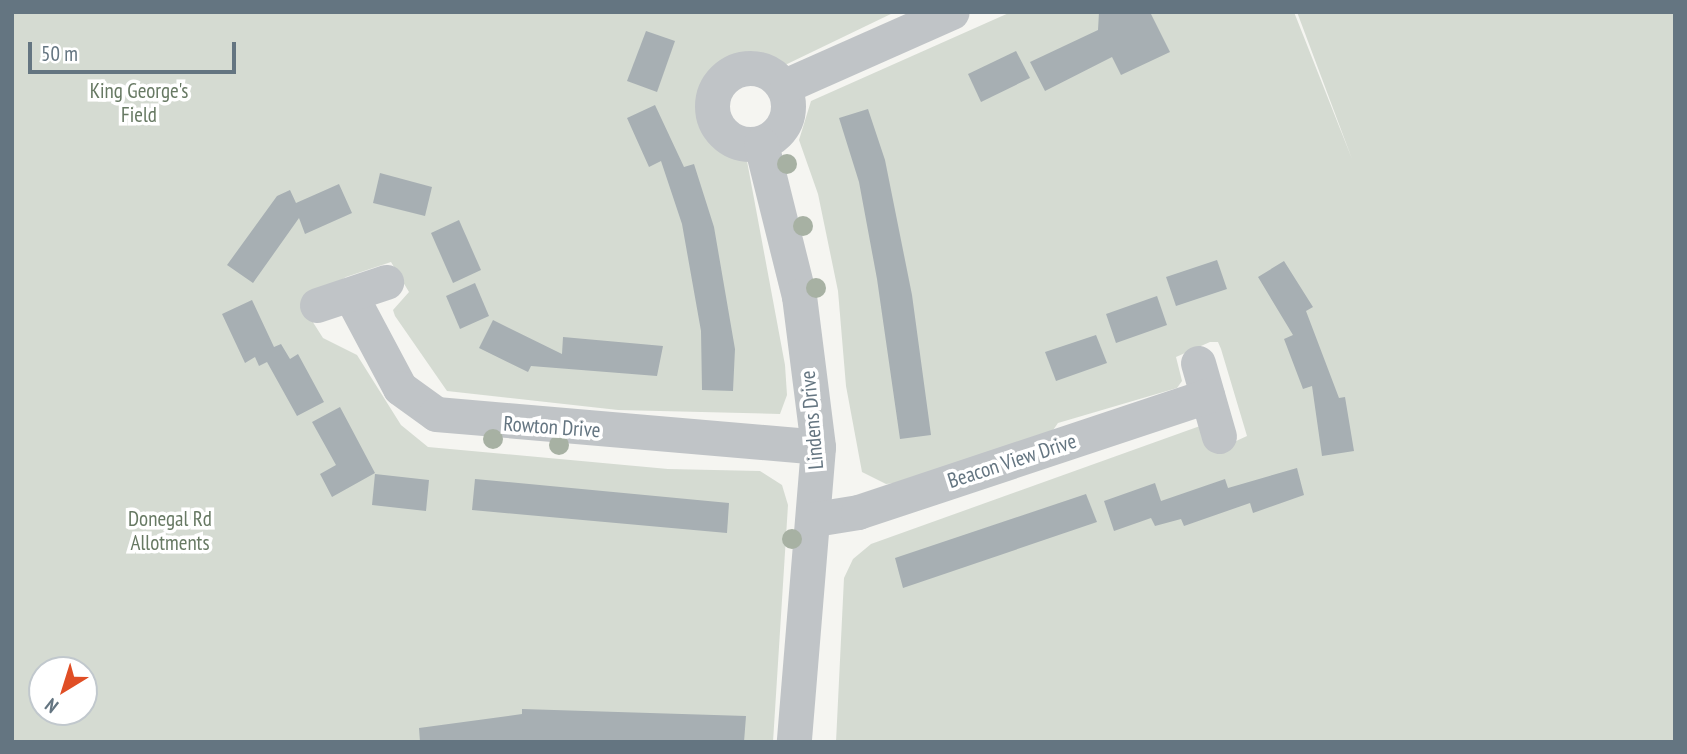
<!DOCTYPE html>
<html>
<head>
<meta charset="utf-8">
<style>
	body { margin:0 }
	#map { position:relative; width:1687px; height:754px; overflow:hidden; background:#f5f5f1; font-family:"PT Sans Narrow",sans-serif }
	div>[style] { position:absolute }
	[style*='--x'] { left:calc(var(--x)*1px); top:calc(var(--y)*1px); width:calc(var(--w)*1px); rotate:calc(var(--a)*1deg) }
	.green>* { inset:0; background:#d5dbd2 }
	.building>* { inset:0; background:#a7afb3 }
	.minor>* { height:35px; margin:-17.5px; padding:0 17.5px; transform-origin:17.5px; border-radius:17.5px; background:#c0c4c7 }
	.minor>.ring { margin:-17.5px; padding:0; box-sizing:content-box; background:none; border:35px solid #c0c4c7; border-radius:50% }
	.trees>* { width:20px; height:20px; margin:-10px; border-radius:50%; background:#a7b1a3 }
	span { translate:-50% -50%; white-space:nowrap; text-align:center; line-height:1.15; -webkit-text-stroke:7px #fff; paint-order:stroke }
	.park-label { font-size:21px; color:#677963 }
	.street-label { font-size:21px; color:#647581 }
	.frame { position:absolute; inset:0; border:14px solid #647581; pointer-events:none }
	.north { position:absolute; left:28px; top:656px; width:70px; height:70px; box-sizing:border-box; background:#fff; border:2px solid #c1c8cd; border-radius:50%; rotate:218deg; font-size:19px; font-weight:700; line-height:28px; text-align:center; color:#647581 }
	.north::after { content:''; display:block; margin:auto; width:24px; height:32px; background:#e04e25; clip-path:polygon(50% 0,100% 100%,50% 72%,0 100%) }
	.scale { position:absolute; left:28px; top:42px; width:208px; height:32px; box-sizing:border-box; border:4px solid #647581; border-top:0; padding-left:9px; font-size:21px; line-height:24px; white-space:nowrap; color:#647581; -webkit-text-stroke:5px #fff; paint-order:stroke }
</style>
</head>
<body>
<div id="map">
	<div class="green">
		<div style="clip-path:polygon(evenodd,12px 12px,895px 12px,783px 66px,762px 54px,737px 53px,704px 82px,699px 111px,705px 129px,747px 161px,785px 365px,787px 395px,780px 414px,618px 410px,447px 391px,395px 316px,393px 310px,409px 292px,391px 262px,346px 277px,302px 305px,323px 338px,357px 355px,401px 425px,428px 447px,668px 469px,760px 471px,782px 485px,788px 505px,773px 742px,12px 742px,12px 12px,42px 670px,84px 670px,84px 712px,42px 712px,42px 670px)"></div>
		<div style="clip-path:polygon(1011px 12px,1294px 12px,1352px 159px,1297px 12px,1675px 12px,1675px 742px,836px 742px,844px 578px,853px 559px,871px 544px,1200px 426px,1223px 447px,1247px 436px,1221px 349px,1218px 342px,1210px 342px,1176px 357px,1182px 381px,1177px 388px,1058px 423px,1051px 433px,904px 482px,886px 484px,862px 472px,846px 386px,838px 291px,818px 194px,799px 140px,811px 101px)"></div>
	</div>
	<div class="building">
		<div style="clip-path:polygon(1099px 12px,1150px 12px,1170px 52px,1121px 75px,1112px 57px,1045px 91px,1030px 62px,1098px 30px)"></div>
		<div style="clip-path:polygon(646px 31px,675px 41px,657px 92px,627px 81px)"></div>
		<div style="clip-path:polygon(1016px 51px,1030px 78px,981px 102px,968px 74px)"></div>
		<div style="clip-path:polygon(655px 105px,684px 167px,694px 164px,714px 227px,735px 349px,733px 391px,702px 390px,701px 331px,682px 224px,661px 161px,649px 167px,627px 118px)"></div>
		<div style="clip-path:polygon(868px 109px,885px 160px,912px 295px,931px 435px,900px 439px,877px 279px,859px 182px,839px 118px)"></div>
		<div style="clip-path:polygon(380px 173px,432px 187px,425px 216px,373px 203px)"></div>
		<div style="clip-path:polygon(339px 184px,352px 213px,305px 234px,299px 218px,253px 283px,227px 265px,277px 196px,290px 190px,296px 203px)"></div>
		<div style="clip-path:polygon(459px 220px,481px 270px,453px 283px,431px 233px)"></div>
		<div style="clip-path:polygon(1217px 260px,1227px 289px,1176px 306px,1166px 277px)"></div>
		<div style="clip-path:polygon(1284px 261px,1313px 307px,1306px 311px,1339px 398px,1345px 397px,1354px 451px,1322px 456px,1312px 386px,1303px 389px,1284px 339px,1293px 335px,1258px 277px)"></div>
		<div style="clip-path:polygon(475px 283px,489px 316px,460px 329px,446px 296px)"></div>
		<div style="clip-path:polygon(1157px 296px,1167px 325px,1116px 343px,1106px 314px)"></div>
		<div style="clip-path:polygon(252px 300px,274px 347px,281px 344px,290px 359px,298px 354px,324px 402px,297px 416px,267px 362px,259px 366px,255px 357px,245px 363px,222px 314px)"></div>
		<div style="clip-path:polygon(493px 320px,562px 354px,563px 337px,663px 346px,657px 376px,531px 366px,528px 372px,479px 348px)"></div>
		<div style="clip-path:polygon(1096px 335px,1107px 363px,1056px 381px,1045px 352px)"></div>
		<div style="clip-path:polygon(340px 407px,375px 473px,332px 497px,320px 474px,336px 465px,312px 422px)"></div>
		<div style="clip-path:polygon(1297px 468px,1304px 495px,1253px 513px,1250px 503px,1184px 526px,1181px 519px,1155px 526px,1151px 518px,1114px 531px,1104px 501px,1155px 483px,1161px 501px,1225px 479px,1228px 488px)"></div>
		<div style="clip-path:polygon(375px 474px,429px 480px,426px 511px,372px 505px)"></div>
		<div style="clip-path:polygon(475px 479px,729px 503px,727px 533px,472px 510px)"></div>
		<div style="clip-path:polygon(1086px 494px,1097px 522px,903px 588px,895px 558px)"></div>
		<div style="clip-path:polygon(522px 709px,746px 716px,744px 742px,420px 742px,419px 728px,522px 714px)"></div>
	</div>
	<div class="minor">
		<div class="ring" style="left:712px;top:68px;width:41px;height:41px"></div>
		<div style="--x:787;--y:85;--w:180;--a:-23.9"></div>
		<div style="--x:761;--y:144;--w:157;--a:76"></div>
		<div style="--x:799;--y:296;--w:152;--a:82.8"></div>
		<div style="--x:818;--y:447;--w:296;--a:94.7"></div>
		<div style="--x:351;--y:296;--w:104;--a:62"></div>
		<div style="--x:400;--y:388;--w:44;--a:35.8"></div>
		<div style="--x:436;--y:414;--w:383;--a:4.9"></div>
		<div style="--x:317;--y:305;--w:73;--a:-18.4"></div>
		<div style="--x:1198;--y:363;--w:76;--a:74"></div>
		<div style="--x:815;--y:519;--w:44;--a:-9.2"></div>
		<div style="--x:858;--y:512;--w:368;--a:-18.4"></div>
	</div>
	<div class="trees">
		<div style="left:787px;top:164px"></div>
		<div style="left:803px;top:226px"></div>
		<div style="left:816px;top:288px"></div>
		<div style="left:493px;top:439px"></div>
		<div style="left:559px;top:445px"></div>
		<div style="left:792px;top:539px"></div>
	</div>
	<div class="park-label">
		<span style="left:139px;top:103px">King George's<br>Field</span>
		<span style="left:170px;top:531px">Donegal Rd<br>Allotments</span>
	</div>
	<div class="street-label">
		<span style="left:812px;top:420px;rotate:-95deg">Lindens Drive</span>
		<span style="left:552px;top:427px;rotate:4deg">Rowton Drive</span>
		<span style="left:1012px;top:461px;rotate:-18deg">Beacon View Drive</span>
	</div>
	<div class="frame"></div>
	<div class="north">N</div>
	<div class="scale">50 m</div>
</div>
</body>
</html>
